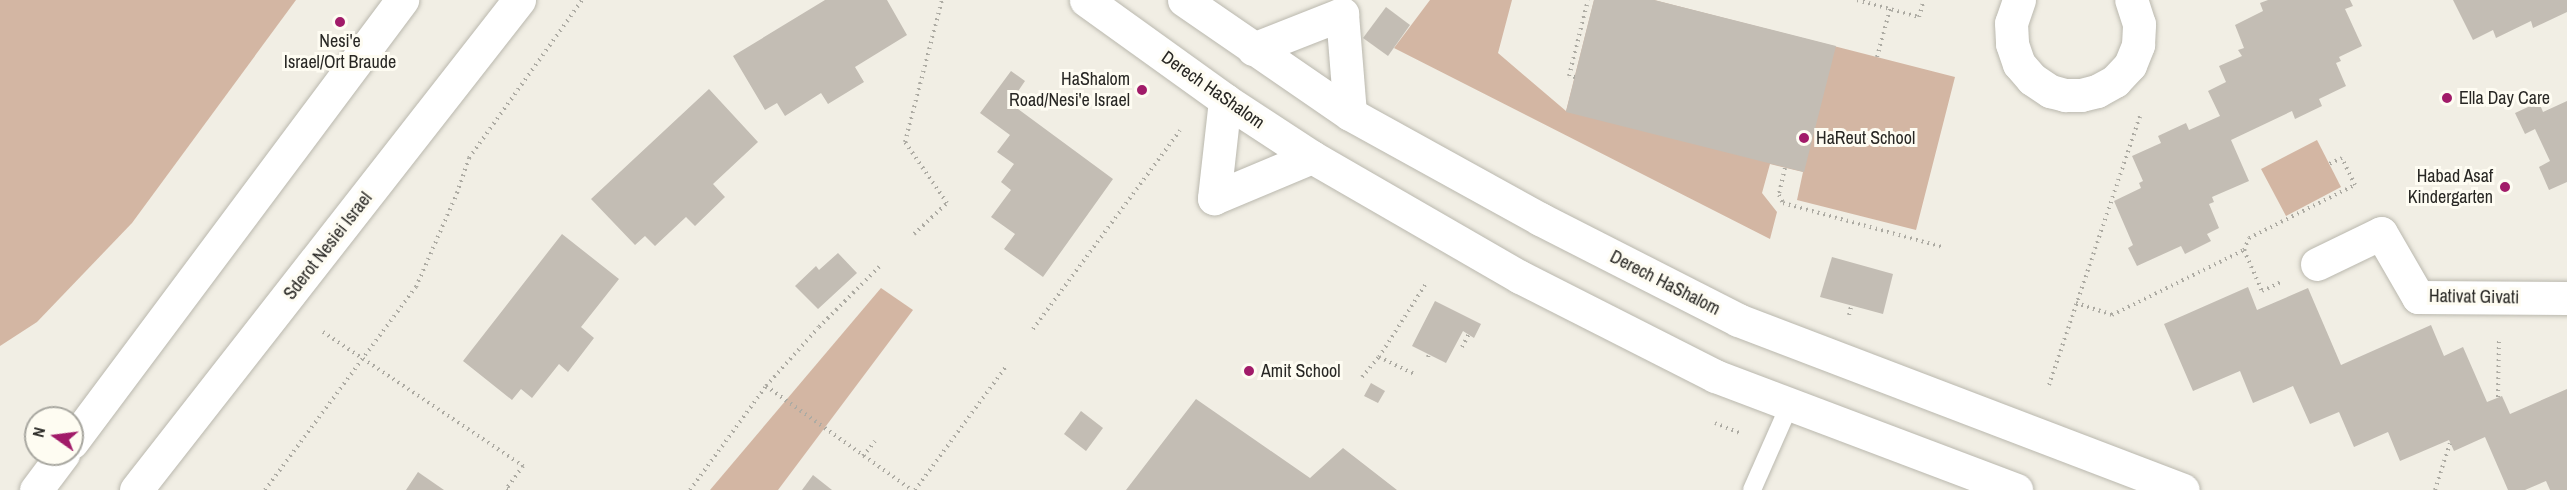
<!DOCTYPE html>
<html>
<head>
<meta charset="utf-8">
<style>
	body { margin:0 }
	#map { position:relative; width:2567px; height:490px; overflow:hidden; background:#f1eee4; font-family:"Archivo Narrow",sans-serif }
	div>[style] { position:absolute }
	[style*='--x'] { left:calc(var(--x)*1px); top:calc(var(--y)*1px); width:calc(var(--w)*1px); rotate:calc(var(--a)*1deg) }
	.green>* { inset:0; background:#d3b6a3 }
	.building>* { inset:0; background:#c3bdb4 }
	.path>* { height:4px; margin-top:-2px; transform-origin:0; background:repeating-linear-gradient(90deg,#adaba3 0 1.5px,transparent 0 6px) }
	.roads { filter:drop-shadow(0 0 2px #bab8ae) drop-shadow(0 0 2px #bab8ae) }
	.service>* { height:18px; margin:-9px; padding:0 9px; transform-origin:9px; border-radius:9px; background:#fff }
	.minor>* { height:33px; margin:-16.5px; padding:0 16.5px; transform-origin:16.5px; border-radius:16.5px; background:#fff }
	.tertiary>* { height:33px; margin:-16.5px; padding:0 16.5px; transform-origin:16.5px; border-radius:16.5px; background:#fff }
	.secondary>* { height:33px; margin:-16.5px; padding:0 16.5px; transform-origin:16.5px; border-radius:16.5px; background:#fff }
	.dots>* { width:16px; height:16px; translate:-50% -50%; box-sizing:border-box; border:3px solid #fefcf2; border-radius:50% }
	span { translate:-50% -50%; white-space:nowrap; text-align:center; line-height:1.15; -webkit-text-stroke:6px #fefcf2; paint-order:stroke }
	.poi-label { font-size:18px; color:#282724 }
	.right { translate:-100% -50%; text-align:right }
	.left { translate:0 -50%; text-align:left }
	.street-label { font-size:18px; color:#282724 }
	.north { position:absolute; left:24px; top:406px; width:60px; height:60px; box-sizing:border-box; background:#fefcf2; border:2px solid #a8a7a0; border-radius:50%; rotate:284deg; font-size:16px; font-weight:700; line-height:24px; text-align:center; color:#282724 }
	.north::after { content:''; display:block; margin:auto; width:21px; height:27px; background:#a11b69; clip-path:polygon(50% 0,100% 100%,50% 72%,0 100%) }
</style>
</head>
<body>
<div id="map">
	<div class="green">
		<div style="clip-path:polygon(0 0,296px 0,132px 223px,37px 322px,0 346px)"></div>
		<div style="clip-path:polygon(1430px 0,1512px 0,1498px 53px,1566px 111px,1594px 0,1654px 0,1955px 77px,1916px 230px,1797px 200px,1803px 172px,1770px 164px,1762px 193px,1777px 212px,1770px 239px,1394px 48px)"></div>
		<div style="clip-path:polygon(2317px 140px,2341px 187px,2286px 216px,2261px 169px)"></div>
		<div style="clip-path:polygon(881px 288px,913px 310px,778px 490px,710px 490px)"></div>
	</div>
	<div class="building">
		<div style="clip-path:polygon(825px 0,887px 0,907px 35px,855px 67px,864px 82px,828px 104px,821px 93px,785px 116px,777px 103px,765px 110px,733px 56px)"></div>
		<div style="clip-path:polygon(1594px 0,1654px 0,1836px 46px,1804px 172px,1566px 112px)"></div>
		<div style="clip-path:polygon(2268px 0,2350px 0,2353px 6px,2345px 9px,2362px 46px,2339px 57px,2341px 61px,2336px 63px,2346px 86px,2319px 99px,2322px 106px,2295px 119px,2292px 111px,2231px 140px,2249px 181px,2212px 197px,2214px 202px,2209px 204px,2219px 228px,2207px 234px,2211px 241px,2185px 254px,2181px 246px,2137px 266px,2128px 248px,2133px 245px,2114px 201px,2141px 188px,2139px 183px,2143px 181px,2132px 156px,2161px 143px,2158px 136px,2186px 123px,2189px 130px,2220px 116px,2208px 91px,2226px 82px,2219px 66px,2242px 56px,2238px 50px,2244px 48px,2235px 25px,2263px 11px,2260px 3px)"></div>
		<div style="clip-path:polygon(2453px 0,2567px 0,2567px 12px,2533px 28px,2531px 21px,2496px 38px,2493px 30px,2473px 40px)"></div>
		<div style="clip-path:polygon(1386px 7px,1410px 25px,1388px 56px,1363px 38px)"></div>
		<div style="clip-path:polygon(1011px 71px,1025px 81px,1010px 103px,1113px 179px,1043px 277px,1004px 249px,1015px 234px,991px 217px,1011px 190px,1001px 182px,1014px 164px,997px 152px,1010px 135px,980px 113px)"></div>
		<div style="clip-path:polygon(709px 89px,758px 142px,713px 184px,725px 197px,695px 226px,686px 217px,655px 246px,645px 236px,635px 245px,591px 199px)"></div>
		<div style="clip-path:polygon(2567px 101px,2567px 182px,2549px 190px,2539px 167px,2550px 161px,2535px 129px,2525px 134px,2515px 113px,2539px 102px,2543px 112px)"></div>
		<div style="clip-path:polygon(562px 234px,619px 279px,581px 327px,594px 338px,568px 372px,559px 364px,532px 398px,521px 389px,512px 400px,463px 361px)"></div>
		<div style="clip-path:polygon(838px 253px,857px 273px,818px 309px,795px 286px,816px 266px,819px 270px)"></div>
		<div style="clip-path:polygon(1832px 257px,1893px 274px,1883px 314px,1820px 297px)"></div>
		<div style="clip-path:polygon(2248px 287px,2257px 310px,2308px 288px,2341px 365px,2431px 325px,2444px 356px,2463px 347px,2487px 402px,2502px 396px,2510px 414px,2567px 389px,2567px 490px,2550px 490px,2546px 481px,2525px 490px,2508px 490px,2485px 437px,2454px 451px,2449px 440px,2400px 461px,2388px 432px,2354px 447px,2339px 412px,2310px 424px,2293px 386px,2253px 403px,2240px 371px,2193px 391px,2164px 324px)"></div>
		<div style="clip-path:polygon(1435px 301px,1481px 324px,1474px 338px,1463px 331px,1446px 363px,1412px 346px)"></div>
		<div style="clip-path:polygon(1371px 383px,1385px 391px,1378px 403px,1364px 396px)"></div>
		<div style="clip-path:polygon(1196px 399px,1310px 478px,1343px 448px,1397px 490px,1126px 490px)"></div>
		<div style="clip-path:polygon(1081px 411px,1103px 428px,1086px 451px,1064px 434px)"></div>
		<div style="clip-path:polygon(418px 472px,444px 490px,406px 490px)"></div>
		<div style="clip-path:polygon(813px 475px,832px 490px,802px 490px)"></div>
	</div>
	<div class="path">
		<div style="--x:1857;--y:0;--w:64;--a:15.3"></div>
		<div style="--x:1919;--y:17;--w:18;--a:-74"></div>
		<div style="--x:1877;--y:57;--w:50;--a:-74.8"></div>
		<div style="--x:1575;--y:77;--w:6;--a:-171"></div>
		<div style="--x:1569;--y:76;--w:78;--a:-76"></div>
		<div style="--x:1785;--y:168;--w:28;--a:103"></div>
		<div style="--x:1779;--y:195;--w:9;--a:63"></div>
		<div style="--x:1783;--y:203;--w:166;--a:15.4"></div>
		<div style="--x:914;--y:234;--w:45;--a:-43.2"></div>
		<div style="--x:947;--y:203;--w:74;--a:-124.5"></div>
		<div style="--x:905;--y:142;--w:147;--a:-75.4"></div>
		<div style="--x:2244;--y:250;--w:13;--a:-67"></div>
		<div style="--x:2249;--y:238;--w:119;--a:-26.6"></div>
		<div style="--x:2355;--y:185;--w:30;--a:-116"></div>
		<div style="--x:2342;--y:158;--w:14;--a:155"></div>
		<div style="--x:2076;--y:303;--w:38;--a:18"></div>
		<div style="--x:2112;--y:315;--w:147;--a:-26.2"></div>
		<div style="--x:2244;--y:250;--w:45;--a:66.3"></div>
		<div style="--x:2262;--y:291;--w:21;--a:-25"></div>
		<div style="--x:1849;--y:315;--w:9;--a:-77"></div>
		<div style="--x:1033;--y:329;--w:247;--a:-53.5"></div>
		<div style="--x:323;--y:332;--w:241;--a:33.8"></div>
		<div style="--x:523;--y:466;--w:27;--a:126"></div>
		<div style="--x:507;--y:488;--w:4;--a:27"></div>
		<div style="--x:1462;--y:347;--w:15;--a:-62"></div>
		<div style="--x:1379;--y:357;--w:41;--a:25.9"></div>
		<div style="--x:1428;--y:357;--w:3;--a:-72"></div>
		<div style="--x:1362;--y:377;--w:26;--a:-50"></div>
		<div style="--x:1379;--y:357;--w:89;--a:-57.4"></div>
		<div style="--x:2049;--y:385;--w:287;--a:-71.3"></div>
		<div style="--x:766;--y:386;--w:179;--a:35.5"></div>
		<div style="--x:2498;--y:397;--w:60;--a:-89"></div>
		<div style="--x:1715;--y:423;--w:29;--a:22"></div>
		<div style="--x:863;--y:456;--w:19;--a:-51"></div>
		<div style="--x:265;--y:490;--w:253;--a:-53.4"></div>
		<div style="--x:416;--y:287;--w:103;--a:-66.4"></div>
		<div style="--x:457;--y:193;--w:37;--a:-71"></div>
		<div style="--x:469;--y:158;--w:194;--a:-54.4"></div>
		<div style="--x:690;--y:490;--w:129;--a:-53.8"></div>
		<div style="--x:766;--y:386;--w:79;--a:-48.1"></div>
		<div style="--x:819;--y:327;--w:86;--a:-45"></div>
		<div style="--x:915;--y:490;--w:152;--a:-53.6"></div>
		<div style="--x:2435;--y:490;--w:49;--a:-72.3"></div>
	</div>
	<div class="roads">
		<div class="service">
			<div style="--x:1752;--y:490;--w:94;--a:-66.2"></div>
		</div>
		<div class="minor">
			<div style="--x:2019;--y:0;--w:24;--a:109"></div>
			<div style="--x:2011;--y:23;--w:21;--a:87"></div>
			<div style="--x:2012;--y:44;--w:21;--a:71"></div>
			<div style="--x:2019;--y:64;--w:20;--a:49"></div>
			<div style="--x:2032;--y:79;--w:22;--a:34"></div>
			<div style="--x:2050;--y:91;--w:16;--a:15"></div>
			<div style="--x:2065;--y:95;--w:16;--a:0"></div>
			<div style="--x:2081;--y:95;--w:16;--a:-14"></div>
			<div style="--x:2097;--y:91;--w:21;--a:-29"></div>
			<div style="--x:2115;--y:81;--w:22;--a:-47"></div>
			<div style="--x:2130;--y:65;--w:22;--a:-68"></div>
			<div style="--x:2138;--y:45;--w:21;--a:-87"></div>
			<div style="--x:2139;--y:24;--w:25;--a:-108"></div>
			<div style="--x:2317;--y:264;--w:71;--a:-25.8"></div>
			<div style="--x:2381;--y:233;--w:74;--a:60"></div>
			<div style="--x:2418;--y:297;--w:149;--a:0.4"></div>
		</div>
		<div class="tertiary">
			<div style="--x:1086;--y:0;--w:171;--a:35.7"></div>
			<div style="--x:1225;--y:100;--w:104;--a:33.2"></div>
			<div style="--x:1312;--y:157;--w:240;--a:30"></div>
			<div style="--x:1520;--y:277;--w:219;--a:26.9"></div>
			<div style="--x:1715;--y:376;--w:322;--a:20.7"></div>
			<div style="--x:1184;--y:0;--w:201;--a:34.5"></div>
			<div style="--x:1350;--y:114;--w:217;--a:28.9"></div>
			<div style="--x:1540;--y:219;--w:222;--a:27"></div>
			<div style="--x:1738;--y:320;--w:476;--a:20.9"></div>
			<div style="--x:1253;--y:49;--w:96;--a:-21.5"></div>
			<div style="--x:1342;--y:14;--w:100;--a:85.4"></div>
			<div style="--x:1225;--y:100;--w:99;--a:96.4"></div>
			<div style="--x:1214;--y:198;--w:106;--a:-22.7"></div>
		</div>
		<div class="secondary">
			<div style="--x:72;--y:442;--w:552;--a:-53.25"></div>
			<div style="--x:36;--y:490;--w:45;--a:-53.1"></div>
			<div style="--x:136;--y:490;--w:622;--a:-51.99"></div>
		</div>
	</div>
	<div class="dots">
		<div style="left:340px;top:22px;background:#a11b69"></div>
		<div style="left:1142px;top:90px;background:#a11b69"></div>
		<div style="left:2447px;top:98px;background:#a11b69"></div>
		<div style="left:1804px;top:138px;background:#a11b69"></div>
		<div style="left:2505px;top:187px;background:#a11b69"></div>
		<div style="left:1249px;top:371px;background:#a11b69"></div>
	</div>
	<div class="poi-label">
		<span style="left:340px;top:52px">Nesi'e<br>Israel/Ort Braude</span>
		<span class="right" style="left:1130px;top:90px">HaShalom<br>Road/Nesi'e Israel</span>
		<span class="left" style="left:2459px;top:98px">Ella Day Care</span>
		<span class="left" style="left:1816px;top:138px">HaReut School</span>
		<span class="right" style="left:2493px;top:187px">Habad Asaf<br>Kindergarten</span>
		<span class="left" style="left:1261px;top:371px">Amit School</span>
	</div>
	<div class="street-label">
		<span style="left:1213px;top:90px;rotate:35deg">Derech HaShalom</span>
		<span style="left:328px;top:246px;rotate:-52deg">Sderot Nesiei Israel</span>
		<span style="left:1665px;top:283px;rotate:27deg">Derech HaShalom</span>
		<span style="left:2474px;top:297px;rotate:1deg">Hativat Givati</span>
	</div>
	<div class="north">N</div>
</div>
</body>
</html>
